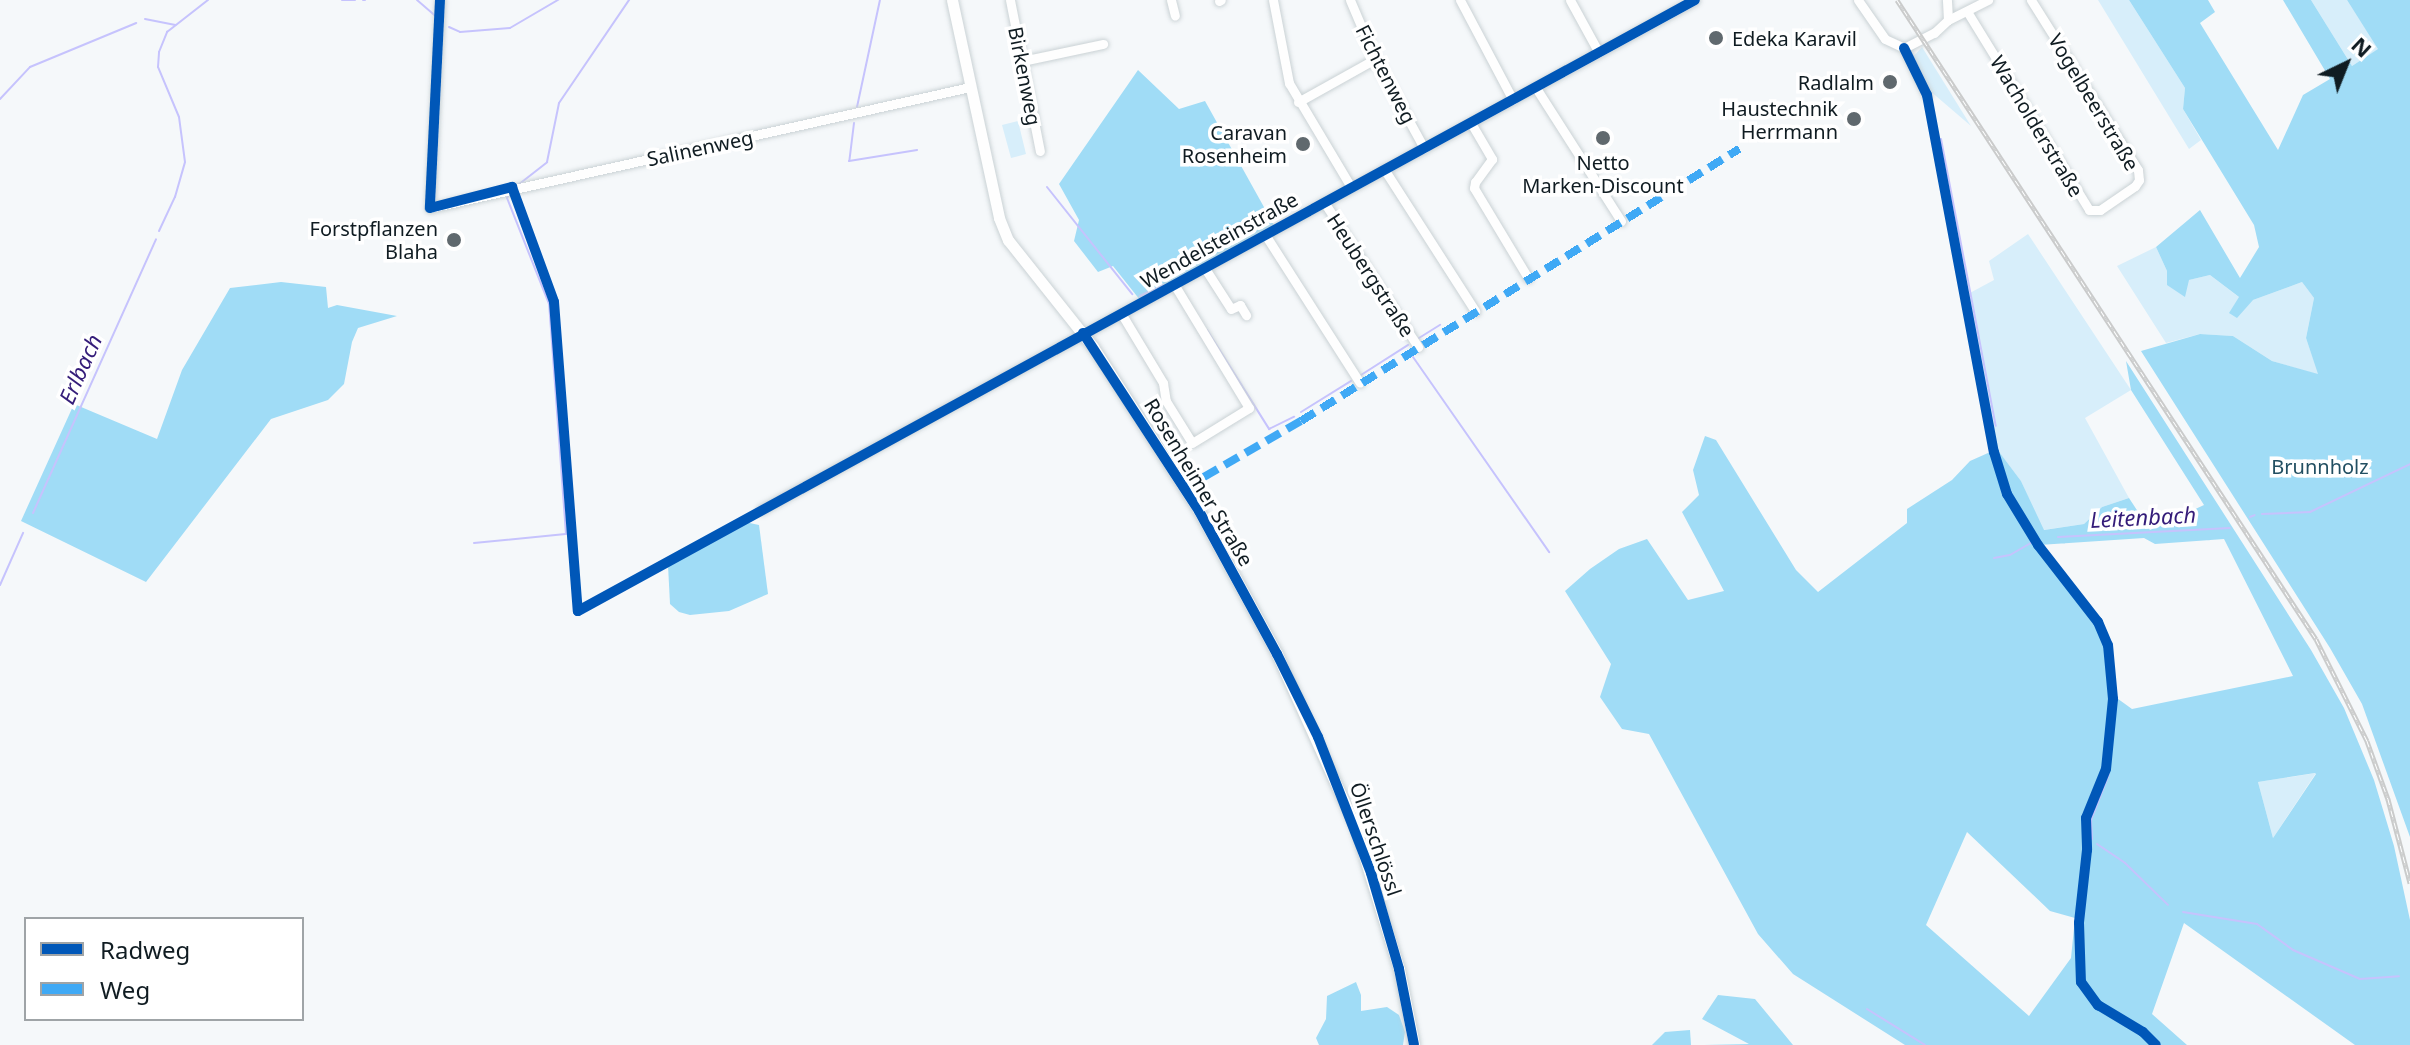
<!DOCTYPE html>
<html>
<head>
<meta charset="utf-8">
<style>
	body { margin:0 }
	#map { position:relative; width:2410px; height:1045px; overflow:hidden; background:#f5f8fa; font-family:"Noto Sans",sans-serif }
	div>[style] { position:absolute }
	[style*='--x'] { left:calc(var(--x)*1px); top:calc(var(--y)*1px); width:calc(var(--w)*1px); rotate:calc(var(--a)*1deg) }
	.green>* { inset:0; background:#d7eefa }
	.forest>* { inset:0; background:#a0dcf6 }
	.stream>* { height:2px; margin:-1px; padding:0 1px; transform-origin:1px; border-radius:1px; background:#c6c3fd }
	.roads { filter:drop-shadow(0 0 2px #cad2d5) drop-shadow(0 0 2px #cad2d5) }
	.minor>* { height:9px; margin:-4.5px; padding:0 4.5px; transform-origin:4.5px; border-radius:4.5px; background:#fefefe }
	.tertiary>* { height:11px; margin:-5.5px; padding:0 5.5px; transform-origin:5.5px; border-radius:5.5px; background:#fefefe }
	.rail>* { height:5px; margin-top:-2.5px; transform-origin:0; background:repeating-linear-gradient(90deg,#fff 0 6px,#cacbcb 0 12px); box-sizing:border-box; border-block:2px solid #cacbcb }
	.quiet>* { height:8px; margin-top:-4px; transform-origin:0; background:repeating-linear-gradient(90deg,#3fa9f5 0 16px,transparent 0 24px) }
	.cycleway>* { height:10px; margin:-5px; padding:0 5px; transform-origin:5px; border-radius:5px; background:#0057b8 }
	.dots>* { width:22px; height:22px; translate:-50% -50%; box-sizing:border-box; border:4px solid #fff; border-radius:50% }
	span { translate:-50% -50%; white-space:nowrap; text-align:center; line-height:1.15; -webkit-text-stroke:7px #fff; paint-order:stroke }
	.poi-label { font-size:20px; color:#101c22 }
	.left { translate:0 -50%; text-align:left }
	.right { translate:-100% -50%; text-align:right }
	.street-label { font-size:20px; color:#101c22 }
	.park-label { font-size:20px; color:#224f62 }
	.water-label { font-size:22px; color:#341c79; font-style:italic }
	.legend { position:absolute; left:24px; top:917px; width:280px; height:104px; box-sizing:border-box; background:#fff; border:2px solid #9fa4a7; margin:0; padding:10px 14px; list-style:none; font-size:24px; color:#101c22 }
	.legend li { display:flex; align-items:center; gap:16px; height:40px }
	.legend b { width:40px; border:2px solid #9fa4a7 }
	.north { position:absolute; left:2306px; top:24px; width:80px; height:80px; -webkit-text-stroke:6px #fff; paint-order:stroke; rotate:43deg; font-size:22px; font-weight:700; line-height:32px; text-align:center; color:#101c22 }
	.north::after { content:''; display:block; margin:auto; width:28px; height:36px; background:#101c22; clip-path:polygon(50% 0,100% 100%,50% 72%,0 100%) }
</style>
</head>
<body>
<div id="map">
	<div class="green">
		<div style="clip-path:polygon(2098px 0,2129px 0,2185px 88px,2183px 109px,2201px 140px,2189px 149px)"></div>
		<div style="clip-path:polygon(2311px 0,2347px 0,2379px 49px,2352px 66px)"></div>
		<div style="clip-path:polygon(1922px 47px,1971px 126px,1929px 90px,1913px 57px)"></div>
		<div style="clip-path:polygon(1018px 121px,1026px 154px,1011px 158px,1002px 125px)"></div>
		<div style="clip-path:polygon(2028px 234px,2131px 390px,2085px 418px,2129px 498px,2102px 507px,2084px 524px,2043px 530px,2021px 481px,1997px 449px,1968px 294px,1994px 280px,1989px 261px)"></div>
		<div style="clip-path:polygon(2156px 247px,2167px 271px,2189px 280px,2210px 275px,2240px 298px,2253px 300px,2302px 282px,2314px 298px,2306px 338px,2319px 375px,2272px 361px,2233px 336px,2200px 334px,2166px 343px,2117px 266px)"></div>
		<div style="clip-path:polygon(2316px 773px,2273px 838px,2258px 782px)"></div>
	</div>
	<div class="forest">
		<div style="clip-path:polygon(2129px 0,2208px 0,2215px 12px,2200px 23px,2278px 150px,2303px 95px,2330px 79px,2283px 0,2311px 0,2352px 66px,2378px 49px,2347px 0,2410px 0,2410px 837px,2362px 704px,2330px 648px,2141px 351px,2200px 334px,2233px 336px,2272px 361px,2318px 374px,2306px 338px,2314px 298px,2302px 282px,2253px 300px,2237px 318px,2229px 313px,2239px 297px,2210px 275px,2189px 280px,2185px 297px,2167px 285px,2167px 271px,2156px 247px,2200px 210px,2240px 278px,2259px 247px,2254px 225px,2183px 109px,2185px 88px)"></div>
		<div style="clip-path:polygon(1138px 70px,1179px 109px,1205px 101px,1274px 225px,1140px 300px,1113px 266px,1098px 272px,1074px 241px,1079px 220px,1059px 184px)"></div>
		<div style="clip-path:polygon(281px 282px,326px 287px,328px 308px,337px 305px,397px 316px,358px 328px,352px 342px,344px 384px,328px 400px,271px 419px,146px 582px,21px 521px,74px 404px,157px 439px,182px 370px,230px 288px)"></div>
		<div style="clip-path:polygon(evenodd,2126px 361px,2311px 650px,2344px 708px,2374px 780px,2394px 846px,2410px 920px,2410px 1045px,2355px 1045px,2184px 923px,2152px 1014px,2187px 1045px,1905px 1045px,1793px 974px,1758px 934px,1649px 734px,1622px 729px,1600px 697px,1611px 664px,1565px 591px,1590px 569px,1619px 549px,1647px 539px,1688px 600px,1724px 591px,1682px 512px,1699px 495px,1693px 470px,1705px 436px,1716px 440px,1796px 570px,1818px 592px,1907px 523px,1907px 509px,1952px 480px,1970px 461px,1997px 449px,2021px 481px,2044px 530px,2084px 524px,2102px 507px,2129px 498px,2150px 530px,2204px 505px,2131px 390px,2126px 361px,2144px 538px,2155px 544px,2224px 539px,2293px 676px,2132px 709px,2114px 696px,2108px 645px,2099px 622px,2039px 545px,2144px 538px,2126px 361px,2315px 773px,2316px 774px,2273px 838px,2258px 782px,2315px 773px,2126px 361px,1967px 832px,2050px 911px,2075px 918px,2071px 958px,2029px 1016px,1926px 925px,1967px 832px)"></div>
		<div style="clip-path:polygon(745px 522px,759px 525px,768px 594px,729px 611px,690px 615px,679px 612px,670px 604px,668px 565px)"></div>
		<div style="clip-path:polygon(1356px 982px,1361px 995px,1361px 1011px,1387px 1007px,1399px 1015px,1405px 1032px,1403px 1045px,1319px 1045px,1316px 1038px,1326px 1019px,1327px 996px)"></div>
		<div style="clip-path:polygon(1718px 995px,1755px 999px,1793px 1045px,1704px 1045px,1749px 1044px,1702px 1019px)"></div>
		<div style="clip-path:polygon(1690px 1030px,1691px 1045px,1652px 1045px,1665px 1032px)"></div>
	</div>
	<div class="stream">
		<div style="--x:342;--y:0;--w:13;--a:0"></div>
		<div style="--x:363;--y:0;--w:2;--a:0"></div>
		<div style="--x:417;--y:0;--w:23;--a:41"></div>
		<div style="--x:145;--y:19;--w:31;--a:11"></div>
		<div style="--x:449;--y:27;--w:12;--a:24"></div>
		<div style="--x:460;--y:32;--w:50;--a:-4.6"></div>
		<div style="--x:510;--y:28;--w:56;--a:-30.3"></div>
		<div style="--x:0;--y:99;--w:44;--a:-46.8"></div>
		<div style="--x:30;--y:67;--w:115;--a:-22.5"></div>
		<div style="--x:857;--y:107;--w:109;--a:-77.9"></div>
		<div style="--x:854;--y:123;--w:38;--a:97"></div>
		<div style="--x:849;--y:161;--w:69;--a:-9.2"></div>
		<div style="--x:1941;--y:139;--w:292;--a:79.2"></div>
		<div style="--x:518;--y:185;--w:37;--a:-38"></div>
		<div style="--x:547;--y:162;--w:60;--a:-78.5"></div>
		<div style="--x:559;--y:103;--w:125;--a:-55.8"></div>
		<div style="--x:1047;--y:187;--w:137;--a:51.5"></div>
		<div style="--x:159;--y:231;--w:38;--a:-65"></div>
		<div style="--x:175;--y:197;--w:36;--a:-74"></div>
		<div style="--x:185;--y:162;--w:45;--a:-97.6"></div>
		<div style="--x:179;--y:117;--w:54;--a:-112.8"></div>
		<div style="--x:158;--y:67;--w:15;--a:-86"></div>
		<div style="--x:159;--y:52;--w:22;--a:-68"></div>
		<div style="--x:167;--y:32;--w:52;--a:-38"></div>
		<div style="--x:1140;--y:296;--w:26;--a:-25"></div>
		<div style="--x:1207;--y:330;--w:117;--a:57.9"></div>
		<div style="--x:1269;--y:429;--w:28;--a:-26"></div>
		<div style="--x:1419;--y:338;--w:25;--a:-32"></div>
		<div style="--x:1413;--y:357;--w:238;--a:55.1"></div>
		<div style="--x:1361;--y:375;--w:56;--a:-32.6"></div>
		<div style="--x:1301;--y:412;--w:59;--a:-31.8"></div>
		<div style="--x:33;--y:513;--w:300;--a:-65.8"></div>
		<div style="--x:2262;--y:514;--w:48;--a:-2.4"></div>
		<div style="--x:2310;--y:512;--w:111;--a:-25.6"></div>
		<div style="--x:2250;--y:517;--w:5;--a:-22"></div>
		<div style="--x:2058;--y:537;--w:172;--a:-3"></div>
		<div style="--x:474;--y:543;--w:92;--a:-5.6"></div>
		<div style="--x:566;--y:534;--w:231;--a:-94.2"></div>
		<div style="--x:549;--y:304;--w:114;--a:-111.6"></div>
		<div style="--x:507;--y:198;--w:4;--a:-56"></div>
		<div style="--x:1994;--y:558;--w:16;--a:-11"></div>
		<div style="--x:2010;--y:555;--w:24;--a:-30"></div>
		<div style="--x:0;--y:585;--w:57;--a:-66.1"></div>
		<div style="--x:2092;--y:839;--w:19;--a:-93"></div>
		<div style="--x:2091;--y:820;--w:49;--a:-68.6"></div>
		<div style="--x:2097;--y:844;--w:34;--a:34"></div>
		<div style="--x:2125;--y:863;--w:60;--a:44.3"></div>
		<div style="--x:2183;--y:912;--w:75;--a:9.2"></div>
		<div style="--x:2257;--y:924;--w:44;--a:35.8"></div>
		<div style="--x:2293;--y:950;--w:73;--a:23.4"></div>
		<div style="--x:2360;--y:979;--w:39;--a:-4"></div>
		<div style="--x:1867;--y:1009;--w:68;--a:31.8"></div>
	</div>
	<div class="roads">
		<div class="minor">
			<div style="--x:440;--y:0;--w:208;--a:92.8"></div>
			<div style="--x:430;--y:208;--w:553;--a:-12.63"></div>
			<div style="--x:1010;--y:0;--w:154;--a:78.8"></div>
			<div style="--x:1171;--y:0;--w:16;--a:76"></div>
			<div style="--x:1273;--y:0;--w:85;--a:79.1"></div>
			<div style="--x:1289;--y:83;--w:121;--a:59.2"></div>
			<div style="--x:1350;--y:0;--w:64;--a:67"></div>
			<div style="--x:1375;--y:59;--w:102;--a:61.2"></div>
			<div style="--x:1460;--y:0;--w:113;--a:62.1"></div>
			<div style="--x:1570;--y:0;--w:60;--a:61.3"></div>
			<div style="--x:1858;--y:0;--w:47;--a:55.3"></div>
			<div style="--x:1885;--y:39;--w:21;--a:25"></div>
			<div style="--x:1219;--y:1;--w:2;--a:-27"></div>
			<div style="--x:1968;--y:13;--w:231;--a:58.4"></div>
			<div style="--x:2089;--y:210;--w:11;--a:0"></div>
			<div style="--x:2100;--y:210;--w:42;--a:-34.4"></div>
			<div style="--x:2135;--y:186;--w:7;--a:-56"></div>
			<div style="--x:2139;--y:180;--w:10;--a:-96"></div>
			<div style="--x:2138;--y:170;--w:201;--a:-122.2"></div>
			<div style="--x:1948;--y:20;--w:45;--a:-26.6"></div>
			<div style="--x:1904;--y:48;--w:34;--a:-27"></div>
			<div style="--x:1934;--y:33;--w:19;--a:-43"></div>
			<div style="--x:1948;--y:20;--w:20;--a:-93"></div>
			<div style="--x:1904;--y:48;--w:52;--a:63.9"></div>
			<div style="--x:1022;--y:61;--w:83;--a:-11.9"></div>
			<div style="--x:1536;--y:88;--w:158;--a:57.4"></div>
			<div style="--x:1298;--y:102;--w:88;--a:-29.2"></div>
			<div style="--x:1471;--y:123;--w:42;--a:59.7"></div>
			<div style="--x:1492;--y:159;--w:29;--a:126"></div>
			<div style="--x:1475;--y:182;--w:6;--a:99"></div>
			<div style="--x:1474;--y:188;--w:105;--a:59"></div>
			<div style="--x:1384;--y:169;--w:169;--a:57.3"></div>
			<div style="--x:1324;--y:202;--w:173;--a:57"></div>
			<div style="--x:1266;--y:236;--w:174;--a:57.4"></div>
			<div style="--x:1206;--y:270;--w:46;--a:57.3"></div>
			<div style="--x:1231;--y:309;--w:10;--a:-24"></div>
			<div style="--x:1240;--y:305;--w:12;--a:59"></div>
			<div style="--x:1121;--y:313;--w:82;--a:59"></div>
			<div style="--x:1163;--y:383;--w:18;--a:81"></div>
			<div style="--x:1166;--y:401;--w:49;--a:58.2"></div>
			<div style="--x:1192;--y:443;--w:67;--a:-31.6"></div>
			<div style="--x:1249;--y:408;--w:143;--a:-121.2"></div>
			<div style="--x:761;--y:510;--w:1064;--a:-28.64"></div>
		</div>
		<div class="tertiary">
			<div style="--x:952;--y:0;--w:223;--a:77.8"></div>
			<div style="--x:999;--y:218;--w:24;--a:68"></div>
			<div style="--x:1008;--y:240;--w:137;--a:51.5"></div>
			<div style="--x:1093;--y:347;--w:195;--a:57.1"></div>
			<div style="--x:1199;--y:511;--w:163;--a:61.4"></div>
			<div style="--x:1277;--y:654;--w:189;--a:65.6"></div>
			<div style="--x:1355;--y:826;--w:150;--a:72.9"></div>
			<div style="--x:1399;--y:969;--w:77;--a:78.8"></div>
		</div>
	</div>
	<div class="rail">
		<div style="--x:1897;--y:0;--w:764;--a:56.75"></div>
		<div style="--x:2316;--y:639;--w:114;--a:63.4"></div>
		<div style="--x:2367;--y:741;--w:62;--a:70.1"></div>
		<div style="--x:2388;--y:799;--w:87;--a:75.3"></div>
	</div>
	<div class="quiet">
		<div style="--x:1183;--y:489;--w:136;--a:-30"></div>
		<div style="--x:1301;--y:421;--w:516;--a:-31.84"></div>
	</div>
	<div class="cycleway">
		<div style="--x:440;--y:0;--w:208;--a:92.8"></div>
		<div style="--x:430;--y:208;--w:85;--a:-14.4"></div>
		<div style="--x:512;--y:187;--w:122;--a:69.9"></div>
		<div style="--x:554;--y:302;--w:310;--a:85.6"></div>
		<div style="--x:578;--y:611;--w:1273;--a:-28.68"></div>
		<div style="--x:1904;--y:48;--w:52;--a:63.9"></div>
		<div style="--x:1927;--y:95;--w:363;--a:79.4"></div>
		<div style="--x:1994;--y:452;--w:44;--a:72.8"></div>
		<div style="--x:2007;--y:494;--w:60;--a:58.7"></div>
		<div style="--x:2038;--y:545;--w:98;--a:52.1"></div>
		<div style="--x:2098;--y:622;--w:25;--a:67"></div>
		<div style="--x:2108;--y:645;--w:54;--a:84.7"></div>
		<div style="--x:2113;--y:699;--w:70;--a:95.7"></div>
		<div style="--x:2106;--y:769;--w:53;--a:112.2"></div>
		<div style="--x:2086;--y:818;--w:32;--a:88"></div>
		<div style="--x:2087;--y:850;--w:73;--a:96.3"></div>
		<div style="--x:2079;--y:923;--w:59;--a:88.1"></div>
		<div style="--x:2081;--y:982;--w:29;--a:54"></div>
		<div style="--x:2098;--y:1005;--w:52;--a:31"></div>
		<div style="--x:2143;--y:1032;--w:18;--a:45"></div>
		<div style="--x:1083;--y:333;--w:212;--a:56.9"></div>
		<div style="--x:1199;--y:511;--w:163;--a:61.4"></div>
		<div style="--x:1277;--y:654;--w:93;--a:63.7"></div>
		<div style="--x:1318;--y:737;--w:146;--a:68.7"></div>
		<div style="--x:1371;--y:873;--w:100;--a:73.7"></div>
		<div style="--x:1399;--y:969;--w:77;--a:78.8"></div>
	</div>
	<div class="dots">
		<div style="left:1716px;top:38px;background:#60696e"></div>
		<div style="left:1890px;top:82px;background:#60696e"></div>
		<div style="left:1854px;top:119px;background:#60696e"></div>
		<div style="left:1603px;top:138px;background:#60696e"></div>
		<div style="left:1303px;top:144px;background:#60696e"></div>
		<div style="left:454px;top:240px;background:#60696e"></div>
	</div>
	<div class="poi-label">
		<span class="left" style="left:1732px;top:38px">Edeka Karavil</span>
		<span class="right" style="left:1874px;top:82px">Radlalm</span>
		<span class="right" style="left:1838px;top:120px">Haustechnik<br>Herrmann</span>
		<span class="right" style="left:1287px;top:144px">Caravan<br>Rosenheim</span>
		<span style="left:1603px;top:174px">Netto<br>Marken-Discount</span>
		<span class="right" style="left:438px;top:240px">Forstpflanzen<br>Blaha</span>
	</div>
	<div class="street-label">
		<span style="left:1386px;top:74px;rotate:63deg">Fichtenweg</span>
		<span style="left:1025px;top:76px;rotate:79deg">Birkenweg</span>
		<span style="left:2094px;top:102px;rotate:59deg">Vogelbeerstraße</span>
		<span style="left:2037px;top:126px;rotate:59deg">Wacholderstraße</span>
		<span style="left:700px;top:148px;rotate:-12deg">Salinenweg</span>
		<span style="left:1219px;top:240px;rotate:-29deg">Wendelsteinstraße</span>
		<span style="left:1371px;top:275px;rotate:57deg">Heubergstraße</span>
		<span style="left:1199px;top:482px;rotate:59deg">Rosenheimer Straße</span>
		<span style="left:1376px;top:839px;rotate:71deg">Öllerschlössl</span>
	</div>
	<div class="park-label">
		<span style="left:2320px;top:466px">Brunnholz</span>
	</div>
	<div class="water-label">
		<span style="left:80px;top:369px;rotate:-66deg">Erlbach</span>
		<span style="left:2143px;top:517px;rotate:-3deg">Leitenbach</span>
	</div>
	<ul class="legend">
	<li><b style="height:10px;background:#0057b8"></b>Radweg</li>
	<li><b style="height:10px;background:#3fa9f5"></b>Weg</li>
	</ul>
	<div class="north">N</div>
</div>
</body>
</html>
